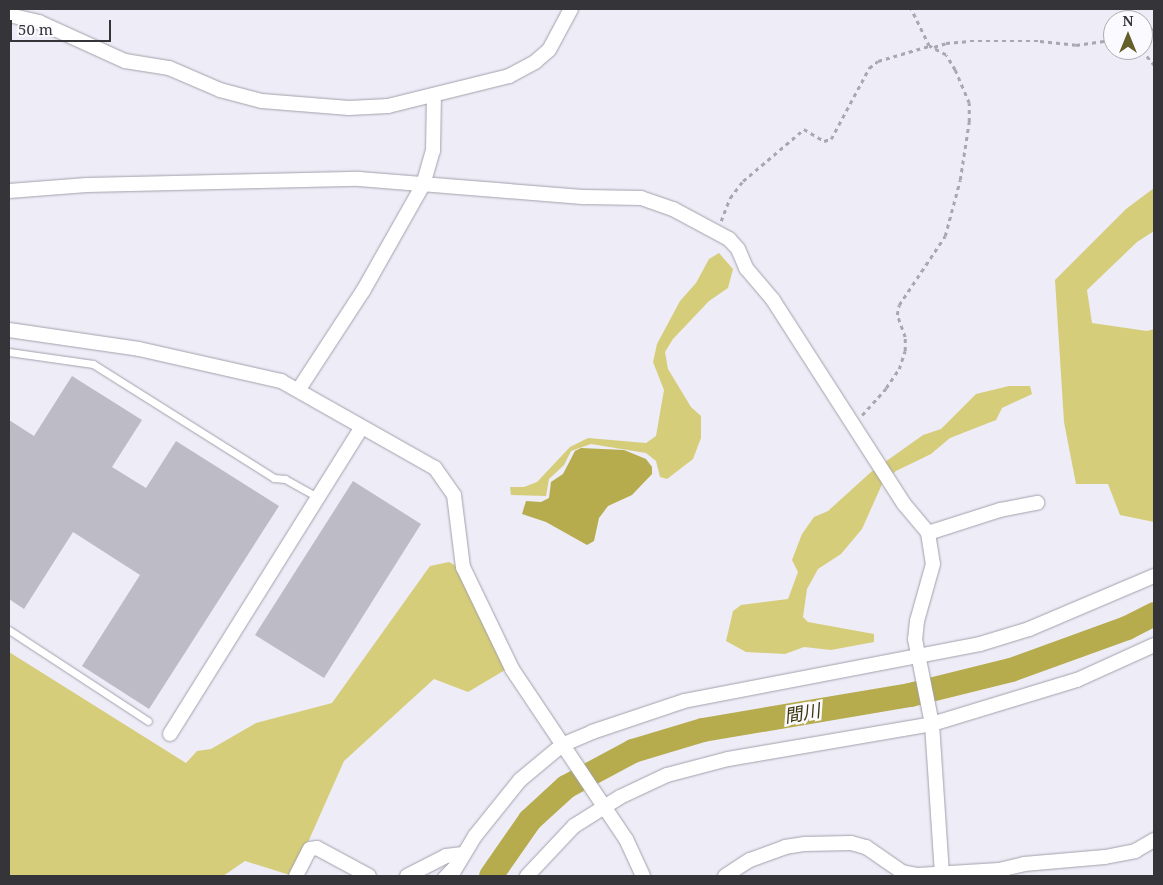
<!DOCTYPE html>
<html>
<head>
<meta charset="utf-8">
<style>
	body { margin:0 }
	#map { position:relative; width:1163px; height:885px; overflow:hidden; background:#edecf7; font-family:"Noto Serif","Noto Sans JP",serif }
	div>[style] { position:absolute }
	[style*='--x'] { left:calc(var(--x)*1px); top:calc(var(--y)*1px); width:calc(var(--w)*1px); rotate:calc(var(--a)*1deg) }
	.green>* { inset:0; background:#d6cd7a }
	.water>* { inset:0; background:#b6ab4d }
	.river>* { height:24px; margin:-12px; padding:0 12px; transform-origin:12px; border-radius:12px; background:#b6ab4d }
	.building>* { inset:0; background:#bdbcc6 }
	.path>* { height:2.5px; margin-top:-1.25px; transform-origin:0; background:repeating-linear-gradient(90deg,#a8a8b0 0 4px,transparent 0 8px) }
	.roads { filter:drop-shadow(0 0 1px #a2a1ab) drop-shadow(0 0 1px #a2a1ab) }
	.lane>* { height:7px; margin:-3.5px; padding:0 3.5px; transform-origin:3.5px; border-radius:3.5px; background:#fff }
	.street>* { height:14px; margin:-7px; padding:0 7px; transform-origin:7px; border-radius:7px; background:#fff }
	span { translate:-50% -50%; white-space:nowrap; text-align:center; line-height:1.15; -webkit-text-stroke:5px #fbfaff; paint-order:stroke }
	.water-label { font-size:18px; color:#3a360d; font-style:italic }
	.frame { position:absolute; inset:0; border:10px solid #353539; pointer-events:none }
	.north { position:absolute; left:1103px; top:10px; width:50px; height:50px; box-sizing:border-box; background:#fbfaff; border:1px solid #acabb0; border-radius:50%; rotate:0deg; font-size:14px; font-weight:700; line-height:20px; text-align:center; color:#353539 }
	.north::after { content:''; display:block; margin:auto; width:18px; height:22px; background:#655f2c; clip-path:polygon(50% 0,100% 100%,50% 72%,0 100%) }
	.scale { position:absolute; left:10px; top:20px; width:101px; height:22px; box-sizing:border-box; border:2px solid #353539; border-top:0; padding-left:6px; font-size:15px; line-height:18px; white-space:nowrap; color:#353539; -webkit-text-stroke:4px #fbfaff; paint-order:stroke }
</style>
</head>
<body>
<div id="map">
	<div class="green">
		<div style="clip-path:polygon(1154px 188px,1154px 231px,1137px 242px,1087px 290px,1092px 323px,1147px 331px,1154px 329px,1154px 522px,1120px 515px,1108px 484px,1076px 484px,1064px 422px,1055px 280px,1126px 209px)"></div>
		<div style="clip-path:polygon(719px 253px,733px 269px,728px 288px,709px 301px,673px 339px,665px 352px,668px 369px,691px 407px,701px 416px,701px 438px,693px 459px,667px 479px,660px 477px,656px 461px,646px 453px,591px 444px,571px 451px,564px 465px,549px 479px,546px 496px,511px 495px,510px 487px,524px 487px,537px 482px,570px 447px,588px 438px,646px 443px,656px 436px,664px 390px,653px 362px,657px 344px,680px 301px,696px 283px,709px 259px)"></div>
		<div style="clip-path:polygon(1009px 386px,1030px 386px,1032px 394px,1002px 408px,996px 420px,950px 438px,931px 454px,896px 471px,883px 482px,862px 529px,841px 554px,818px 569px,807px 589px,803px 617px,808px 622px,874px 634px,874px 642px,831px 650px,804px 647px,785px 654px,746px 652px,726px 641px,733px 611px,741px 605px,788px 599px,798px 572px,792px 560px,802px 534px,814px 517px,828px 511px,871px 472px,923px 435px,941px 429px,976px 394px)"></div>
		<div style="clip-path:polygon(449px 562px,460px 568px,505px 670px,468px 692px,434px 679px,344px 761px,293px 876px,245px 861px,223px 876px,9px 876px,9px 652px,186px 763px,197px 751px,211px 749px,256px 723px,332px 703px,430px 566px)"></div>
	</div>
	<div class="water">
		<div style="clip-path:polygon(581px 448px,624px 450px,646px 459px,652px 467px,652px 474px,632px 495px,608px 506px,599px 518px,594px 541px,587px 545px,546px 522px,522px 514px,526px 501px,541px 502px,549px 498px,551px 482px,563px 474px,575px 451px)"></div>
	</div>
	<div class="river">
		<div style="--x:491;--y:876;--w:68;--a:-55.1"></div>
		<div style="--x:530;--y:820;--w:49;--a:-42.5"></div>
		<div style="--x:566;--y:787;--w:76;--a:-28.2"></div>
		<div style="--x:633;--y:751;--w:73;--a:-16.7"></div>
		<div style="--x:703;--y:730;--w:210;--a:-9.6"></div>
		<div style="--x:910;--y:695;--w:104;--a:-13.9"></div>
		<div style="--x:1011;--y:670;--w:123;--a:-19.9"></div>
		<div style="--x:1127;--y:628;--w:30;--a:-27"></div>
	</div>
	<div class="building">
		<div style="clip-path:polygon(72px 376px,142px 420px,112px 467px,146px 488px,176px 441px,279px 506px,149px 709px,82px 666px,140px 575px,73px 532px,24px 609px,9px 599px,9px 420px,34px 436px)"></div>
		<div style="clip-path:polygon(353px 481px,421px 524px,324px 678px,255px 635px)"></div>
	</div>
	<div class="path">
		<div style="--x:1129;--y:9;--w:11;--a:85"></div>
		<div style="--x:1143;--y:32;--w:11;--a:-15"></div>
		<div style="--x:934;--y:47;--w:13;--a:-18"></div>
		<div style="--x:946;--y:43;--w:24;--a:-5"></div>
		<div style="--x:970;--y:41;--w:70;--a:0"></div>
		<div style="--x:1040;--y:41;--w:36;--a:6"></div>
		<div style="--x:1076;--y:45;--w:37;--a:-8"></div>
		<div style="--x:1142;--y:50;--w:19;--a:51"></div>
		<div style="--x:721;--y:221;--w:25;--a:-69"></div>
		<div style="--x:730;--y:198;--w:21;--a:-53"></div>
		<div style="--x:743;--y:181;--w:80;--a:-40.4"></div>
		<div style="--x:804;--y:129;--w:23;--a:31"></div>
		<div style="--x:824;--y:141;--w:7;--a:-16"></div>
		<div style="--x:831;--y:139;--w:81;--a:-61.8"></div>
		<div style="--x:869;--y:68;--w:11;--a:-38"></div>
		<div style="--x:878;--y:61;--w:53;--a:-16.4"></div>
		<div style="--x:862;--y:415;--w:36;--a:-48"></div>
		<div style="--x:886;--y:388;--w:23;--a:-56"></div>
		<div style="--x:899;--y:369;--w:19;--a:-72"></div>
		<div style="--x:905;--y:351;--w:14;--a:-90"></div>
		<div style="--x:905;--y:337;--w:23;--a:-110"></div>
		<div style="--x:897;--y:315;--w:10;--a:-79"></div>
		<div style="--x:899;--y:305;--w:83;--a:-56.3"></div>
		<div style="--x:945;--y:236;--w:58;--a:-75"></div>
		<div style="--x:960;--y:180;--w:59;--a:-81.2"></div>
		<div style="--x:969;--y:122;--w:19;--a:-90"></div>
		<div style="--x:969;--y:103;--w:36;--a:-113"></div>
		<div style="--x:955;--y:70;--w:17;--a:-121"></div>
		<div style="--x:946;--y:55;--w:19;--a:-152"></div>
		<div style="--x:929;--y:46;--w:41;--a:-115.9"></div>
	</div>
	<div class="roads">
		<div class="lane">
			<div style="--x:9;--y:352;--w:85;--a:8.1"></div>
			<div style="--x:93;--y:364;--w:214;--a:32.2"></div>
			<div style="--x:274;--y:478;--w:11;--a:5"></div>
			<div style="--x:285;--y:479;--w:37;--a:29"></div>
			<div style="--x:9;--y:630;--w:166;--a:33.2"></div>
			<div style="--x:441;--y:876;--w:16;--a:-47"></div>
		</div>
		<div class="street">
			<div style="--x:9;--y:15;--w:31;--a:13"></div>
			<div style="--x:39;--y:22;--w:94;--a:24.4"></div>
			<div style="--x:125;--y:61;--w:45;--a:9"></div>
			<div style="--x:169;--y:68;--w:56;--a:23.3"></div>
			<div style="--x:220;--y:90;--w:43;--a:14.7"></div>
			<div style="--x:262;--y:101;--w:87;--a:4.6"></div>
			<div style="--x:349;--y:108;--w:39;--a:-3"></div>
			<div style="--x:388;--y:106;--w:125;--a:-13.9"></div>
			<div style="--x:509;--y:76;--w:30;--a:-28"></div>
			<div style="--x:535;--y:62;--w:18;--a:-41"></div>
			<div style="--x:549;--y:50;--w:47;--a:-61.8"></div>
			<div style="--x:9;--y:191;--w:78;--a:-4.4"></div>
			<div style="--x:87;--y:185;--w:272;--a:-1.3"></div>
			<div style="--x:359;--y:179;--w:227;--a:4.6"></div>
			<div style="--x:585;--y:197;--w:56;--a:1"></div>
			<div style="--x:641;--y:198;--w:34;--a:19"></div>
			<div style="--x:673;--y:209;--w:64;--a:28.2"></div>
			<div style="--x:729;--y:239;--w:13;--a:48"></div>
			<div style="--x:738;--y:249;--w:21;--a:67"></div>
			<div style="--x:746;--y:268;--w:42;--a:49.8"></div>
			<div style="--x:773;--y:300;--w:242;--a:57.3"></div>
			<div style="--x:904;--y:504;--w:38;--a:50"></div>
			<div style="--x:928;--y:533;--w:31;--a:81"></div>
			<div style="--x:933;--y:564;--w:59;--a:105.7"></div>
			<div style="--x:917;--y:621;--w:18;--a:96"></div>
			<div style="--x:915;--y:639;--w:87;--a:78.7"></div>
			<div style="--x:932;--y:724;--w:150;--a:86.2"></div>
			<div style="--x:9;--y:330;--w:131;--a:8.3"></div>
			<div style="--x:139;--y:349;--w:146;--a:12.7"></div>
			<div style="--x:281;--y:381;--w:177;--a:29.5"></div>
			<div style="--x:435;--y:468;--w:33;--a:55"></div>
			<div style="--x:454;--y:495;--w:73;--a:82.9"></div>
			<div style="--x:463;--y:567;--w:113;--a:64.3"></div>
			<div style="--x:512;--y:669;--w:205;--a:56.2"></div>
			<div style="--x:626;--y:839;--w:41;--a:65.3"></div>
			<div style="--x:299;--y:389;--w:117;--a:-56.9"></div>
			<div style="--x:363;--y:291;--w:122;--a:-60.5"></div>
			<div style="--x:423;--y:185;--w:35;--a:-74"></div>
			<div style="--x:433;--y:151;--w:56;--a:-89"></div>
			<div style="--x:928;--y:533;--w:76;--a:-17.7"></div>
			<div style="--x:1000;--y:510;--w:38;--a:-11"></div>
			<div style="--x:170;--y:734;--w:361;--a:-58"></div>
			<div style="--x:296;--y:876;--w:30;--a:-63"></div>
			<div style="--x:310;--y:849;--w:7;--a:-8"></div>
			<div style="--x:317;--y:848;--w:59;--a:28.3"></div>
			<div style="--x:407;--y:876;--w:44;--a:-27.1"></div>
			<div style="--x:446;--y:856;--w:17;--a:-7"></div>
			<div style="--x:451;--y:876;--w:47;--a:-59"></div>
			<div style="--x:475;--y:836;--w:72;--a:-51.2"></div>
			<div style="--x:520;--y:780;--w:55;--a:-39.8"></div>
			<div style="--x:562;--y:745;--w:33;--a:-23"></div>
			<div style="--x:592;--y:732;--w:97;--a:-18.6"></div>
			<div style="--x:684;--y:701;--w:301;--a:-10.9"></div>
			<div style="--x:980;--y:644;--w:51;--a:-17"></div>
			<div style="--x:1029;--y:629;--w:136;--a:-23"></div>
			<div style="--x:527;--y:876;--w:69;--a:-46.8"></div>
			<div style="--x:574;--y:826;--w:54;--a:-32.2"></div>
			<div style="--x:620;--y:797;--w:52;--a:-25.1"></div>
			<div style="--x:667;--y:775;--w:63;--a:-14.7"></div>
			<div style="--x:728;--y:759;--w:207;--a:-9.7"></div>
			<div style="--x:932;--y:724;--w:152;--a:-16.9"></div>
			<div style="--x:1077;--y:680;--w:85;--a:-24.4"></div>
			<div style="--x:725;--y:876;--w:30;--a:-33"></div>
			<div style="--x:750;--y:860;--w:37;--a:-20"></div>
			<div style="--x:785;--y:847;--w:20;--a:-9"></div>
			<div style="--x:805;--y:844;--w:46;--a:-1.2"></div>
			<div style="--x:851;--y:843;--w:16;--a:15"></div>
			<div style="--x:866;--y:847;--w:44;--a:34.8"></div>
			<div style="--x:902;--y:872;--w:16;--a:11"></div>
			<div style="--x:918;--y:875;--w:81;--a:-3.5"></div>
			<div style="--x:999;--y:870;--w:26;--a:-13"></div>
			<div style="--x:1024;--y:864;--w:81;--a:-4.9"></div>
			<div style="--x:1105;--y:857;--w:31;--a:-11"></div>
			<div style="--x:1135;--y:851;--w:22;--a:-30"></div>
		</div>
	</div>
	<div class="water-label">
		<span style="left:802px;top:713px;rotate:-10deg">間川</span>
	</div>
	<div class="frame"></div>
	<div class="north">N</div>
	<div class="scale">50 m</div>
</div>
</body>
</html>
